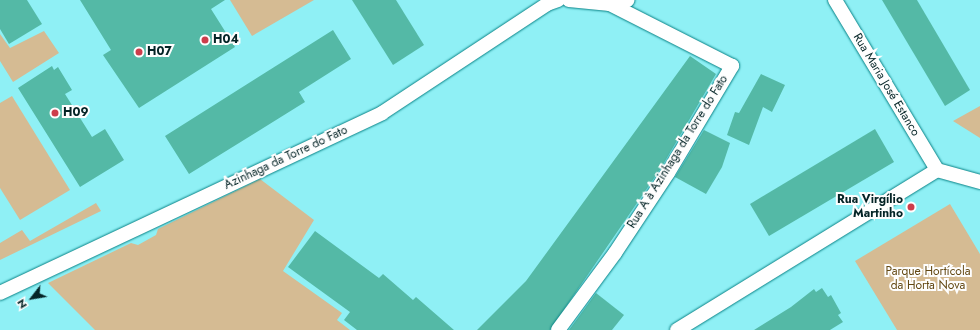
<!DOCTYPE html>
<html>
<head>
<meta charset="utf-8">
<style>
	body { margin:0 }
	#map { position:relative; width:980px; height:330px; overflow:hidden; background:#8ff0f5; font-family:Jost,sans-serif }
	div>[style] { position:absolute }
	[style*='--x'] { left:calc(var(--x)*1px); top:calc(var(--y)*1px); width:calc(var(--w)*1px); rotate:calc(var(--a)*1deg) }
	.green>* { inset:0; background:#d5bb93 }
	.building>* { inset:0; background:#54b9a6 }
	.roads { filter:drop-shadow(0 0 1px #088286) drop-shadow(0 0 1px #088286) }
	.street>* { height:14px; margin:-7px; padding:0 7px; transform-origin:7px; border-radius:7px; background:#fff }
	.dots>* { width:11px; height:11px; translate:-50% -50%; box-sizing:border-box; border:2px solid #fefefe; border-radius:50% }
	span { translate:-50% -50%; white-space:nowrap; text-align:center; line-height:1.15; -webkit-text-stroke:4px #fefefe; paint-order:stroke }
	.poi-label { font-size:12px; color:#042426; font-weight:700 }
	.left { translate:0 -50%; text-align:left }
	.right { translate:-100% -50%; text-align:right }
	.street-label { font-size:12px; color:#042426 }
	.park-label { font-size:12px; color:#634813 }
	.north { position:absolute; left:12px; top:278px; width:40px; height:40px; -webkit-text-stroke:3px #fefefe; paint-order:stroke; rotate:239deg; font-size:11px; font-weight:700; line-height:16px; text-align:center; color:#042426 }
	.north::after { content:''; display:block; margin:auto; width:14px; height:18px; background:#042426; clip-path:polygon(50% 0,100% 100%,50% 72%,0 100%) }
</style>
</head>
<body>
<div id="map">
	<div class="green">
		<div style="clip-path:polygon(230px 0,314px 0,252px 36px)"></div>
		<div style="clip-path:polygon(44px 31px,59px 53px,13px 82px,0 61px,0 34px,10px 48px)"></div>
		<div style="clip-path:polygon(12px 96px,70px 190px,20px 220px,0 188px,0 103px)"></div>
		<div style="clip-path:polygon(980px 106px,980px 138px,953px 121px)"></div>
		<div style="clip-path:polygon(260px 179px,314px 220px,283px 271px,342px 313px,337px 320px,350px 330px,95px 330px,48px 283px,131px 243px,138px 245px,156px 235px,158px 229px)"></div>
		<div style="clip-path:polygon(96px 203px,101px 211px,0 260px,0 243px,22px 230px,30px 241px)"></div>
		<div style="clip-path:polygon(950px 204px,980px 254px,980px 330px,897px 330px,855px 261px)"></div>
	</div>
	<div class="building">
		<div style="clip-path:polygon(0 0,27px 0,42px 24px,9px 44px,0 29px)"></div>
		<div style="clip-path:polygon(80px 0,225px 0,211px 9px,235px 47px,139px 108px,103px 55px,111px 50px)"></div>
		<div style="clip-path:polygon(352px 0,396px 0,424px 45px,393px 65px)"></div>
		<div style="clip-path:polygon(882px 0,917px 0,970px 90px,945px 106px)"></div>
		<div style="clip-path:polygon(333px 30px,351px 59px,299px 92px,305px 102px,189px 174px,165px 136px)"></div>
		<div style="clip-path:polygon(690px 56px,716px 74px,661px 168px,550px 330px,477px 330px,526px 281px)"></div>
		<div style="clip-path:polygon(52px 66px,54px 70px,58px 67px,72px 90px,65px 94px,92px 137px,105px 129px,124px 160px,80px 187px,18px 88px)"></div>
		<div style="clip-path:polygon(761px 74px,785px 85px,772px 112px,763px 107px,749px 145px,727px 135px,735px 112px,739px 113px)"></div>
		<div style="clip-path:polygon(875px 129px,894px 162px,769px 236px,750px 204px)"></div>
		<div style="clip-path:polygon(704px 130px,730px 143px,722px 167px,706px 194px,675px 177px)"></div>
		<div style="clip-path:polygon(315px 231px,379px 278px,383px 274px,413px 300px,416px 297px,454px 330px,357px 330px,344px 320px,350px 312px,288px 267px)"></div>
		<div style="clip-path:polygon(822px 288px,828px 297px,831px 295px,841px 313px,838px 315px,843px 322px,830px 330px,754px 330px,791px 307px,814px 289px,816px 292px)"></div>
		<div style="clip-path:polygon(596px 293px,624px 315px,612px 330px,569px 330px)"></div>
	</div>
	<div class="roads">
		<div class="street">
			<div style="--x:569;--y:0;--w:41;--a:5.6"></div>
			<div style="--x:610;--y:4;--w:18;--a:-13"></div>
			<div style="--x:835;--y:0;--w:198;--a:59"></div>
			<div style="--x:937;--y:170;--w:45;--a:15.6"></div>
			<div style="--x:0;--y:293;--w:422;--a:-25.2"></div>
			<div style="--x:382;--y:113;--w:198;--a:-33.4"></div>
			<div style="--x:547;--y:4;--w:12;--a:-20"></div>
			<div style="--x:558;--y:330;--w:96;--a:-53.5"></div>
			<div style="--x:615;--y:253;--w:96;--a:-56.5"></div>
			<div style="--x:668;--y:173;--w:125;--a:-59.1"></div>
			<div style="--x:732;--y:66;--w:137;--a:-153.1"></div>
			<div style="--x:677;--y:330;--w:305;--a:-31.6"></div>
		</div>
	</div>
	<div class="dots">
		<div style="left:205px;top:40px;background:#cd3d4b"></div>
		<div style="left:139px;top:52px;background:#cd3d4b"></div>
		<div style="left:55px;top:113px;background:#cd3d4b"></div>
		<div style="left:911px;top:207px;background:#cd3d4b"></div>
	</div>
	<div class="poi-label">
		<span class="left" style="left:213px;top:40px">H04</span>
		<span class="left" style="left:147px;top:52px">H07</span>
		<span class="left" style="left:63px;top:113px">H09</span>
		<span class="right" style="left:903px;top:207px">Rua Virgílio<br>Martinho</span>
	</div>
	<div class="street-label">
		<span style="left:886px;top:85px;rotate:59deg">Rua Maria José Estanco</span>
		<span style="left:678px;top:152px;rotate:-58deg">Rua A à Azinhaga da Torre do Fato</span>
		<span style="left:286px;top:158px;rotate:-25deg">Azinhaga da Torre do Fato</span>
	</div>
	<div class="park-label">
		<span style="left:928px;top:279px">Parque Hortícola<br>da Horta Nova</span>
	</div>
	<div class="north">N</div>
</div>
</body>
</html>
